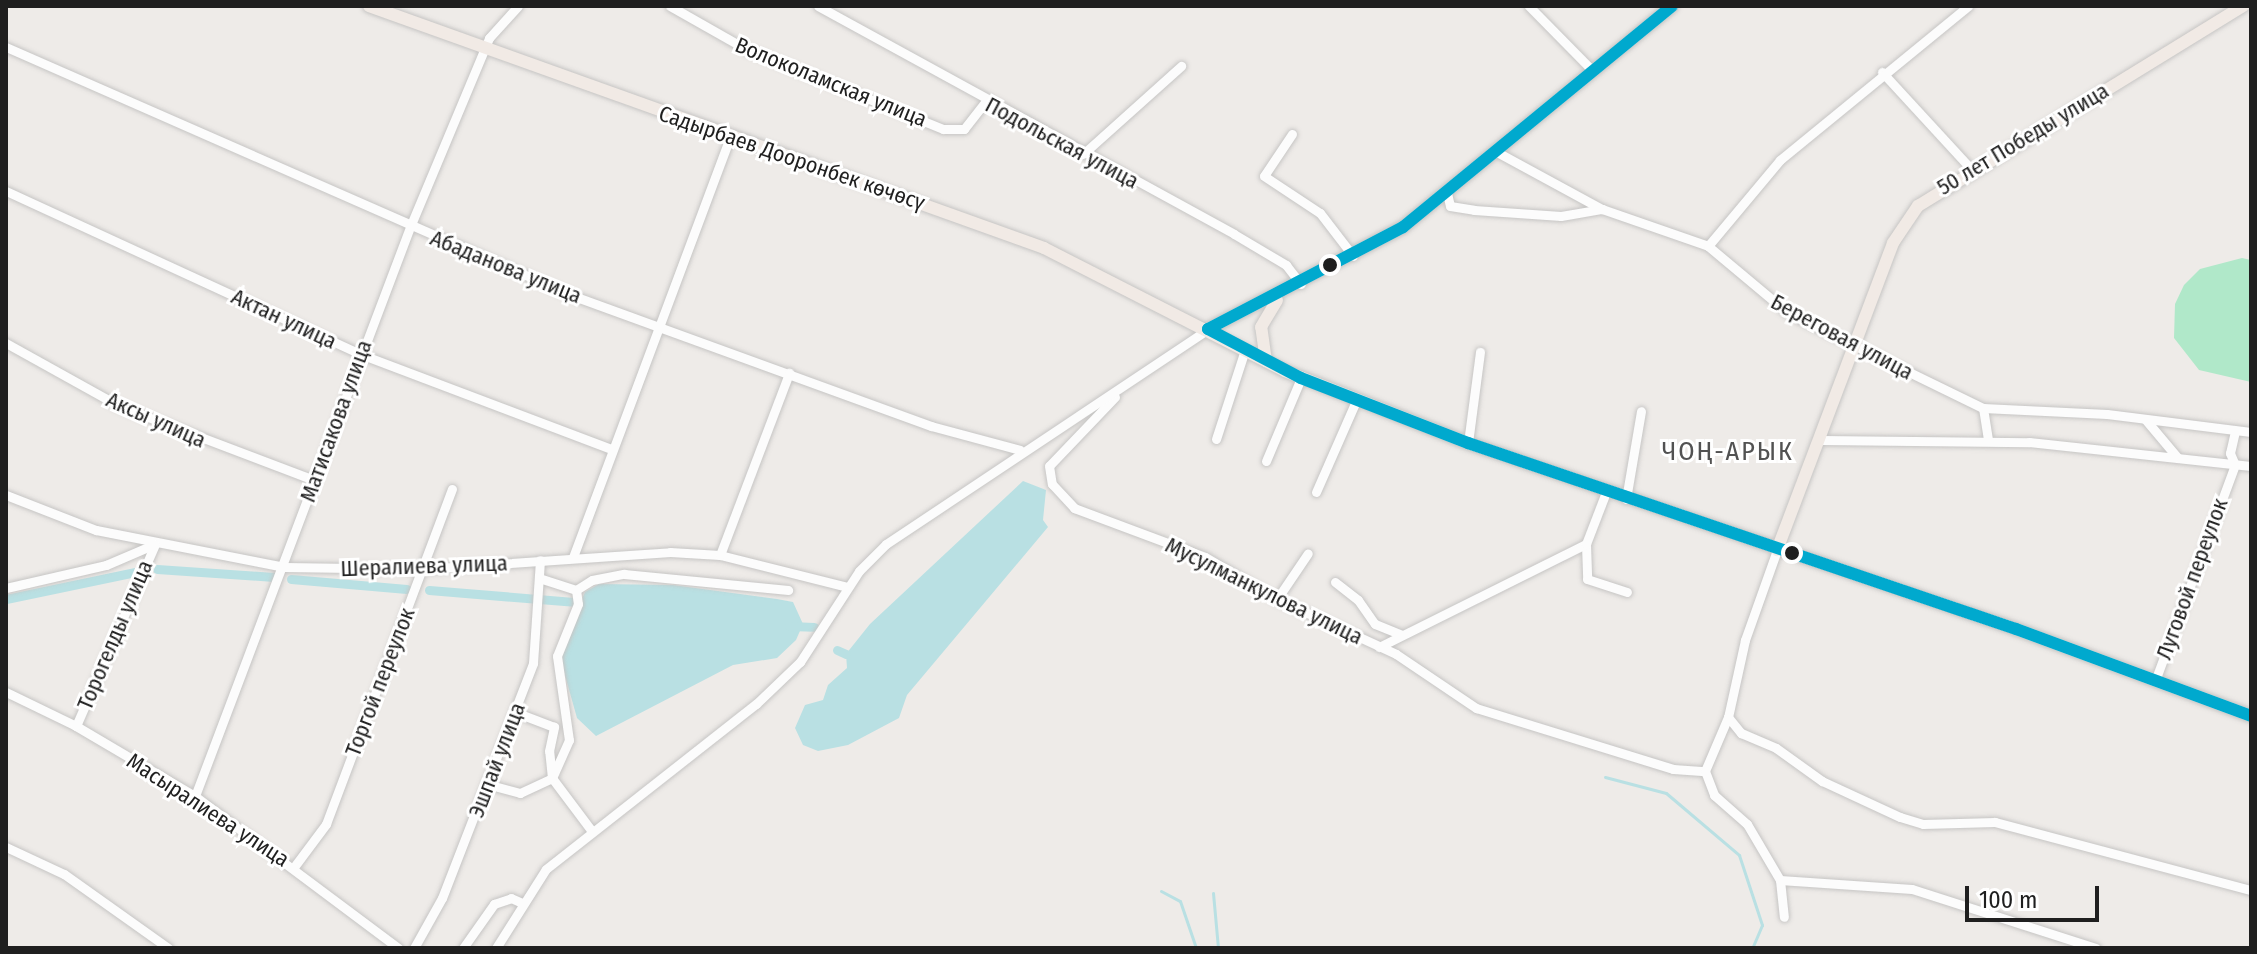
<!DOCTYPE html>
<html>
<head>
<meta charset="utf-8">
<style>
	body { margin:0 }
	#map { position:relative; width:2257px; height:954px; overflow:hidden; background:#eeebe8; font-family:"Fira Sans Condensed",sans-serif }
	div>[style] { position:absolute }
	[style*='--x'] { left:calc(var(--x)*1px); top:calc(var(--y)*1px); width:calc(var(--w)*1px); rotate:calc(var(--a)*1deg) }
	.pitch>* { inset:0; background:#b0e8c9 }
	.water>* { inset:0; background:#b9e0e3 }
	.stream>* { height:3px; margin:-1.5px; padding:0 1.5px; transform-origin:1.5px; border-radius:1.5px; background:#b9e0e3 }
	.canal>* { height:9px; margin:-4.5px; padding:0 4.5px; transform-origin:4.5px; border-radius:4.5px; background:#b9e0e3 }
	.roads { filter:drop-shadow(0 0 2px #c6c5c4) drop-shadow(0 0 2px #c6c5c4) }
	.minor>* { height:9px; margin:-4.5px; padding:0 4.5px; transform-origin:4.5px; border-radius:4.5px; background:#fcfcfc }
	.major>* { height:12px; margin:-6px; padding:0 6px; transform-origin:6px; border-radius:6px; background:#f1eae5 }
	.bus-1>* { height:12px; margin:-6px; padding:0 6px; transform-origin:6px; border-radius:6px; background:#00a9ce }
	.dots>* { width:22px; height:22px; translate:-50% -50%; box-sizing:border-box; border:4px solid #fff; border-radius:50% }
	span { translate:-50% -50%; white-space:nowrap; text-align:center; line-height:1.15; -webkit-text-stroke:6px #fff; paint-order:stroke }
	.street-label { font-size:22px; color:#1f1f1f }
	.quarter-label { font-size:26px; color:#525252; letter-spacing:2px }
	.frame { position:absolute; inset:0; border:8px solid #1f1f1f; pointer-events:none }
	.scale { position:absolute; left:1965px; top:886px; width:134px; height:36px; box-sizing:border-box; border:4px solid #1f1f1f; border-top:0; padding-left:10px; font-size:24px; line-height:28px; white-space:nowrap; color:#1f1f1f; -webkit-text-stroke:6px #fff; paint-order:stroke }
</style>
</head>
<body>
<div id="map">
	<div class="pitch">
		<div style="clip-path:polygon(2242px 258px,2251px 260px,2251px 382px,2199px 370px,2174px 338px,2175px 304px,2184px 285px,2200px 269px)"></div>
	</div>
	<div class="water">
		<div style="clip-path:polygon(1023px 481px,1046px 490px,1043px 520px,1048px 527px,907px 695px,899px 718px,848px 745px,818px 751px,803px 745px,795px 728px,805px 705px,823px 700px,828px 685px,847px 668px,846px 654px,870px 624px)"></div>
		<div style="clip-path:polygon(599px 584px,673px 585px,777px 599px,793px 602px,803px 624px,796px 640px,777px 658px,733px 665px,596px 736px,577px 718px,561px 661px,563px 644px,585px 592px)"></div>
	</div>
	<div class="stream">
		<div style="--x:1605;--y:777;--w:63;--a:14.7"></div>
		<div style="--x:1666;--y:793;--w:96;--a:40.3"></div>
		<div style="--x:1739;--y:855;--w:74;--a:71.8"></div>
		<div style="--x:1762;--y:925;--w:25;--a:113"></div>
		<div style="--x:1161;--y:891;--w:21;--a:28"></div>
		<div style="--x:1180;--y:901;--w:50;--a:71.2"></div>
		<div style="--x:1213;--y:893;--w:55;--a:84.8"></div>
	</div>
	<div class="canal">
		<div style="--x:157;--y:569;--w:117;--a:3.9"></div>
		<div style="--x:291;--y:579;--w:116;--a:4.9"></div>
		<div style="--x:429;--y:590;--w:145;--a:4.7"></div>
		<div style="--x:6;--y:599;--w:132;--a:-11.8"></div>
		<div style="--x:789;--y:626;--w:25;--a:2"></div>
		<div style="--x:837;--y:650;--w:10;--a:24"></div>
	</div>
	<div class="roads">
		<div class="minor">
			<div style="--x:670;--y:6;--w:87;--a:29.5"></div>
			<div style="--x:746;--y:49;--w:213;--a:22.1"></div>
			<div style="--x:943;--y:129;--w:21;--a:0"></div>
			<div style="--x:964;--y:129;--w:34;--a:-52"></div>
			<div style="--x:818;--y:6;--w:474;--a:28.7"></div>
			<div style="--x:1234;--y:234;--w:61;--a:30.8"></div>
			<div style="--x:1286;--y:265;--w:24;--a:52"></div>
			<div style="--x:1529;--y:6;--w:90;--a:45.5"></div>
			<div style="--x:6;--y:47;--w:617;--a:23.7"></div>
			<div style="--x:571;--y:295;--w:383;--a:20"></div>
			<div style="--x:931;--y:426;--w:92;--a:15.1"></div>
			<div style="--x:1882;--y:72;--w:133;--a:47.4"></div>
			<div style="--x:1292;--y:134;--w:50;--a:123.7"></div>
			<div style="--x:1264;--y:176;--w:67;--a:33.5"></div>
			<div style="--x:1320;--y:213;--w:54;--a:52.5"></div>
			<div style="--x:1495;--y:151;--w:122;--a:28.5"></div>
			<div style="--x:1602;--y:209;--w:112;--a:19.2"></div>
			<div style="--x:1708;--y:246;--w:104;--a:39.9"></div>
			<div style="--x:1788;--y:313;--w:217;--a:26"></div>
			<div style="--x:1983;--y:408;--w:32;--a:81"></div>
			<div style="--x:1083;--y:154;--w:132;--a:-41.9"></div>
			<div style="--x:6;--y:191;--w:390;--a:24.7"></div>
			<div style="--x:360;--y:354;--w:269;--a:20.7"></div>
			<div style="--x:1447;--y:193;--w:13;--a:77"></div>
			<div style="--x:1450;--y:206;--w:24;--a:9"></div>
			<div style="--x:1474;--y:210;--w:87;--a:3.9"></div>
			<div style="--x:1561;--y:216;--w:42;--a:-9.7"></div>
			<div style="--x:1708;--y:246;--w:112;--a:-50.1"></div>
			<div style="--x:1780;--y:160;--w:243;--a:-39.3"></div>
			<div style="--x:6;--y:343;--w:129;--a:29.1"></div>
			<div style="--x:119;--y:406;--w:209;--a:20.8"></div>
			<div style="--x:1115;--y:397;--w:95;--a:133.7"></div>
			<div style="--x:1049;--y:466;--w:18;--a:81"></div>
			<div style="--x:1052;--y:484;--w:33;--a:47"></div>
			<div style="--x:1074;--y:508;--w:140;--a:20.5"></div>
			<div style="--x:1205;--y:557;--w:83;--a:30.3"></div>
			<div style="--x:1277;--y:599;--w:131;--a:24.8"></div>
			<div style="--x:1396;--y:654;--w:97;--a:34"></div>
			<div style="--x:1476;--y:708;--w:206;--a:17.2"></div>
			<div style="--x:1673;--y:769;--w:32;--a:4"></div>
			<div style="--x:1983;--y:408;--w:124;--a:2.8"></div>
			<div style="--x:2107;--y:414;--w:145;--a:7.1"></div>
			<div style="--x:2145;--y:419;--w:50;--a:49.9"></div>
			<div style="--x:1216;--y:439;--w:94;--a:-72"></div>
			<div style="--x:1821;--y:440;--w:208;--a:0.6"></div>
			<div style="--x:2029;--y:442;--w:223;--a:6.2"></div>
			<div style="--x:1468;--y:443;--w:92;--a:-82.5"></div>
			<div style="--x:1266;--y:461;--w:90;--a:-67.1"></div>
			<div style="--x:1316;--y:492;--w:99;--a:-66.3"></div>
			<div style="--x:6;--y:495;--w:97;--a:21.3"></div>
			<div style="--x:96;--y:530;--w:192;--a:11.1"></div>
			<div style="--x:284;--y:567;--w:139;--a:0.8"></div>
			<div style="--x:423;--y:569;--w:248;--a:-3.9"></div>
			<div style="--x:670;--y:552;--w:50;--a:3.4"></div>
			<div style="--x:720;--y:555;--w:131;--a:14.1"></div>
			<div style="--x:1626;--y:499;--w:89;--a:-80.3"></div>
			<div style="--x:1586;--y:544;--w:35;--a:88"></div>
			<div style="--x:1587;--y:579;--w:42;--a:18"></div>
			<div style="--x:1777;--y:550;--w:96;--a:109.6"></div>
			<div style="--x:1745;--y:640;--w:79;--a:102.4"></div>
			<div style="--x:1728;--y:717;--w:59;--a:113.1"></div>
			<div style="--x:1705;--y:771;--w:26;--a:69"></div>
			<div style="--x:1714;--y:795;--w:44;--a:41.3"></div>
			<div style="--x:1747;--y:824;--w:65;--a:59.5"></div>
			<div style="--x:1780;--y:880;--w:37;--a:84"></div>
			<div style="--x:720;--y:555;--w:195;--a:-69.2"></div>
			<div style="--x:573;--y:557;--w:447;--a:-69.5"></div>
			<div style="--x:539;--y:578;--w:39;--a:18"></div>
			<div style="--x:576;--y:590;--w:19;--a:-32"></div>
			<div style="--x:592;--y:580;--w:33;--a:-11"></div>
			<div style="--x:624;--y:574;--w:165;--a:5.6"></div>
			<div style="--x:1335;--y:582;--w:29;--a:38"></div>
			<div style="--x:1358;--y:600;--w:29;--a:55"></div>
			<div style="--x:1375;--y:624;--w:29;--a:22"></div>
			<div style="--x:6;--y:588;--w:103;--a:-13"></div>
			<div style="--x:106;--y:565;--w:53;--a:-23.2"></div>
			<div style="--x:576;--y:590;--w:14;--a:82"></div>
			<div style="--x:578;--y:604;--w:56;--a:112"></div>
			<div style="--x:557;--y:656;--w:85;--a:81.9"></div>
			<div style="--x:569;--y:740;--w:42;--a:114.1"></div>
			<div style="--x:552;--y:778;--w:65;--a:53.1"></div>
			<div style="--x:1277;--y:599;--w:55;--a:-56"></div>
			<div style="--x:1379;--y:647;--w:231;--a:-26.5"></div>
			<div style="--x:1586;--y:544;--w:56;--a:-69"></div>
			<div style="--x:2155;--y:681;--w:230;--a:-69.7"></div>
			<div style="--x:2235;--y:465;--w:13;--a:-113"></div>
			<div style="--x:2230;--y:453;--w:23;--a:-77"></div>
			<div style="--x:6;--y:692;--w:78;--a:25.9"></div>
			<div style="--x:76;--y:726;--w:138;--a:30.5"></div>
			<div style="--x:195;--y:796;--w:254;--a:36.8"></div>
			<div style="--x:1728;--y:717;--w:21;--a:51"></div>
			<div style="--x:1741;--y:733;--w:38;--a:23"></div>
			<div style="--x:1776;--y:748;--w:57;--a:35.7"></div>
			<div style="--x:1822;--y:781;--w:86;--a:24.8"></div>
			<div style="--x:1900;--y:817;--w:24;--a:17"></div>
			<div style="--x:1923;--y:824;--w:72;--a:-1.6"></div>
			<div style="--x:1995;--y:822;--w:265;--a:14.9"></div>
			<div style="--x:76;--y:726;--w:198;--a:-66.5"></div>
			<div style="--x:491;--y:777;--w:9;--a:72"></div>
			<div style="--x:494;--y:786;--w:27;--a:15"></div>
			<div style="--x:520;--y:793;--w:35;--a:-25"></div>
			<div style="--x:552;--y:778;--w:27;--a:-96"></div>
			<div style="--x:549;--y:751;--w:25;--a:-78"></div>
			<div style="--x:554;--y:727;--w:42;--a:-159"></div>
			<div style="--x:195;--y:796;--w:608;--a:-69.3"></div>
			<div style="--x:410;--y:227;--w:205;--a:-67.3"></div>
			<div style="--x:489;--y:38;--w:43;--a:-47.8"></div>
			<div style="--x:6;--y:847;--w:64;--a:25"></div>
			<div style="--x:64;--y:874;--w:128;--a:35.4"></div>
			<div style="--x:294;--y:867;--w:54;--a:-53.3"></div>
			<div style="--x:326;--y:824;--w:358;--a:-69.4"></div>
			<div style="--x:1780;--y:880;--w:132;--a:3.9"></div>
			<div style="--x:1912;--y:889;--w:193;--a:17.8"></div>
			<div style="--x:414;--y:948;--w:57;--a:-60.8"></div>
			<div style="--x:442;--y:898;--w:252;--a:-68.8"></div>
			<div style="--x:533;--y:663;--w:103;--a:-86.1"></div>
			<div style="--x:463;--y:948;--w:54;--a:-54.8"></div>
			<div style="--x:494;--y:904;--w:18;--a:-19"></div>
			<div style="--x:511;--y:898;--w:10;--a:24"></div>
			<div style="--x:496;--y:948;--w:93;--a:-57.7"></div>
			<div style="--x:546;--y:869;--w:267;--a:-38.2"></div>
			<div style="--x:756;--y:704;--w:61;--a:-43.7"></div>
			<div style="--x:800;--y:662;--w:108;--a:-57"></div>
			<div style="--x:859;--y:571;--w:38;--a:-45"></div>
			<div style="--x:886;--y:544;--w:387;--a:-33.7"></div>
		</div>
		<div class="major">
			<div style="--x:369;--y:6;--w:717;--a:19.72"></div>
			<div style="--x:1044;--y:248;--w:271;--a:27"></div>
			<div style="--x:1285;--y:371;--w:197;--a:21.5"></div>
			<div style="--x:1468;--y:443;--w:579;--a:18.75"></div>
			<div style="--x:2016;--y:629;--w:251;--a:20.3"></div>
			<div style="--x:1208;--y:329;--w:220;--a:-27.6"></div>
			<div style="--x:1403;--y:227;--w:348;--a:-39.4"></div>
			<div style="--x:1266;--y:361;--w:34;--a:-98"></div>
			<div style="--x:1261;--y:327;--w:31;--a:-59"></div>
			<div style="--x:1777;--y:550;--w:328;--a:-69.3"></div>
			<div style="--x:1893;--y:243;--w:45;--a:-56"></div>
			<div style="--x:1918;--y:206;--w:382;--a:-31.6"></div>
		</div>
	</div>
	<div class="bus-1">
		<div style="--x:1208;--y:329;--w:105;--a:27.8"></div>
		<div style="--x:1301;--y:378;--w:179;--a:21.3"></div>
		<div style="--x:1468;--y:443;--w:579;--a:18.75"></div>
		<div style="--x:2016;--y:629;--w:251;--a:20.3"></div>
		<div style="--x:1208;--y:329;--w:220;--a:-27.6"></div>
		<div style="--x:1403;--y:227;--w:348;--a:-39.4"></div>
	</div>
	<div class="dots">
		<div style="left:1330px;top:265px;background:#1f1f1f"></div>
		<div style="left:1792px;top:553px;background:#1f1f1f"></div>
	</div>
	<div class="street-label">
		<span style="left:831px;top:82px;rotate:22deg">Волоколамская улица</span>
		<span style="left:2023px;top:139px;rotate:-31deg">50 лет Победы улица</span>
		<span style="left:1062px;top:143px;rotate:28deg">Подольская улица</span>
		<span style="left:792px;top:158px;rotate:19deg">Садырбаев Дооронбек көчөсү</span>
		<span style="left:506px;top:267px;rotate:22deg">Абаданова улица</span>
		<span style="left:284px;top:319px;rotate:25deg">Актан улица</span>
		<span style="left:1842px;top:337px;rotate:28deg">Береговая улица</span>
		<span style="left:156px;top:420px;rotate:24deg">Аксы улица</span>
		<span style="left:336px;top:421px;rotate:-70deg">Матисакова улица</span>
		<span style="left:424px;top:566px;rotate:-2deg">Шералиева улица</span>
		<span style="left:2192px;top:579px;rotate:-70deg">Луговой переулок</span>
		<span style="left:1264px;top:591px;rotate:26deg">Мусулманкулова улица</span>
		<span style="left:115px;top:635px;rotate:-67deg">Торогелды улица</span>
		<span style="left:380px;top:682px;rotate:-69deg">Торгой переулок</span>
		<span style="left:497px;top:760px;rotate:-69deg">Эшпай улица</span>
		<span style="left:208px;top:810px;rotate:33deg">Масыралиева улица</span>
	</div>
	<div class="quarter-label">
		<span style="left:1728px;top:452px">ЧОҢ-АРЫК</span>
	</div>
	<div class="frame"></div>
	<div class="scale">100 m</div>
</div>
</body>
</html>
